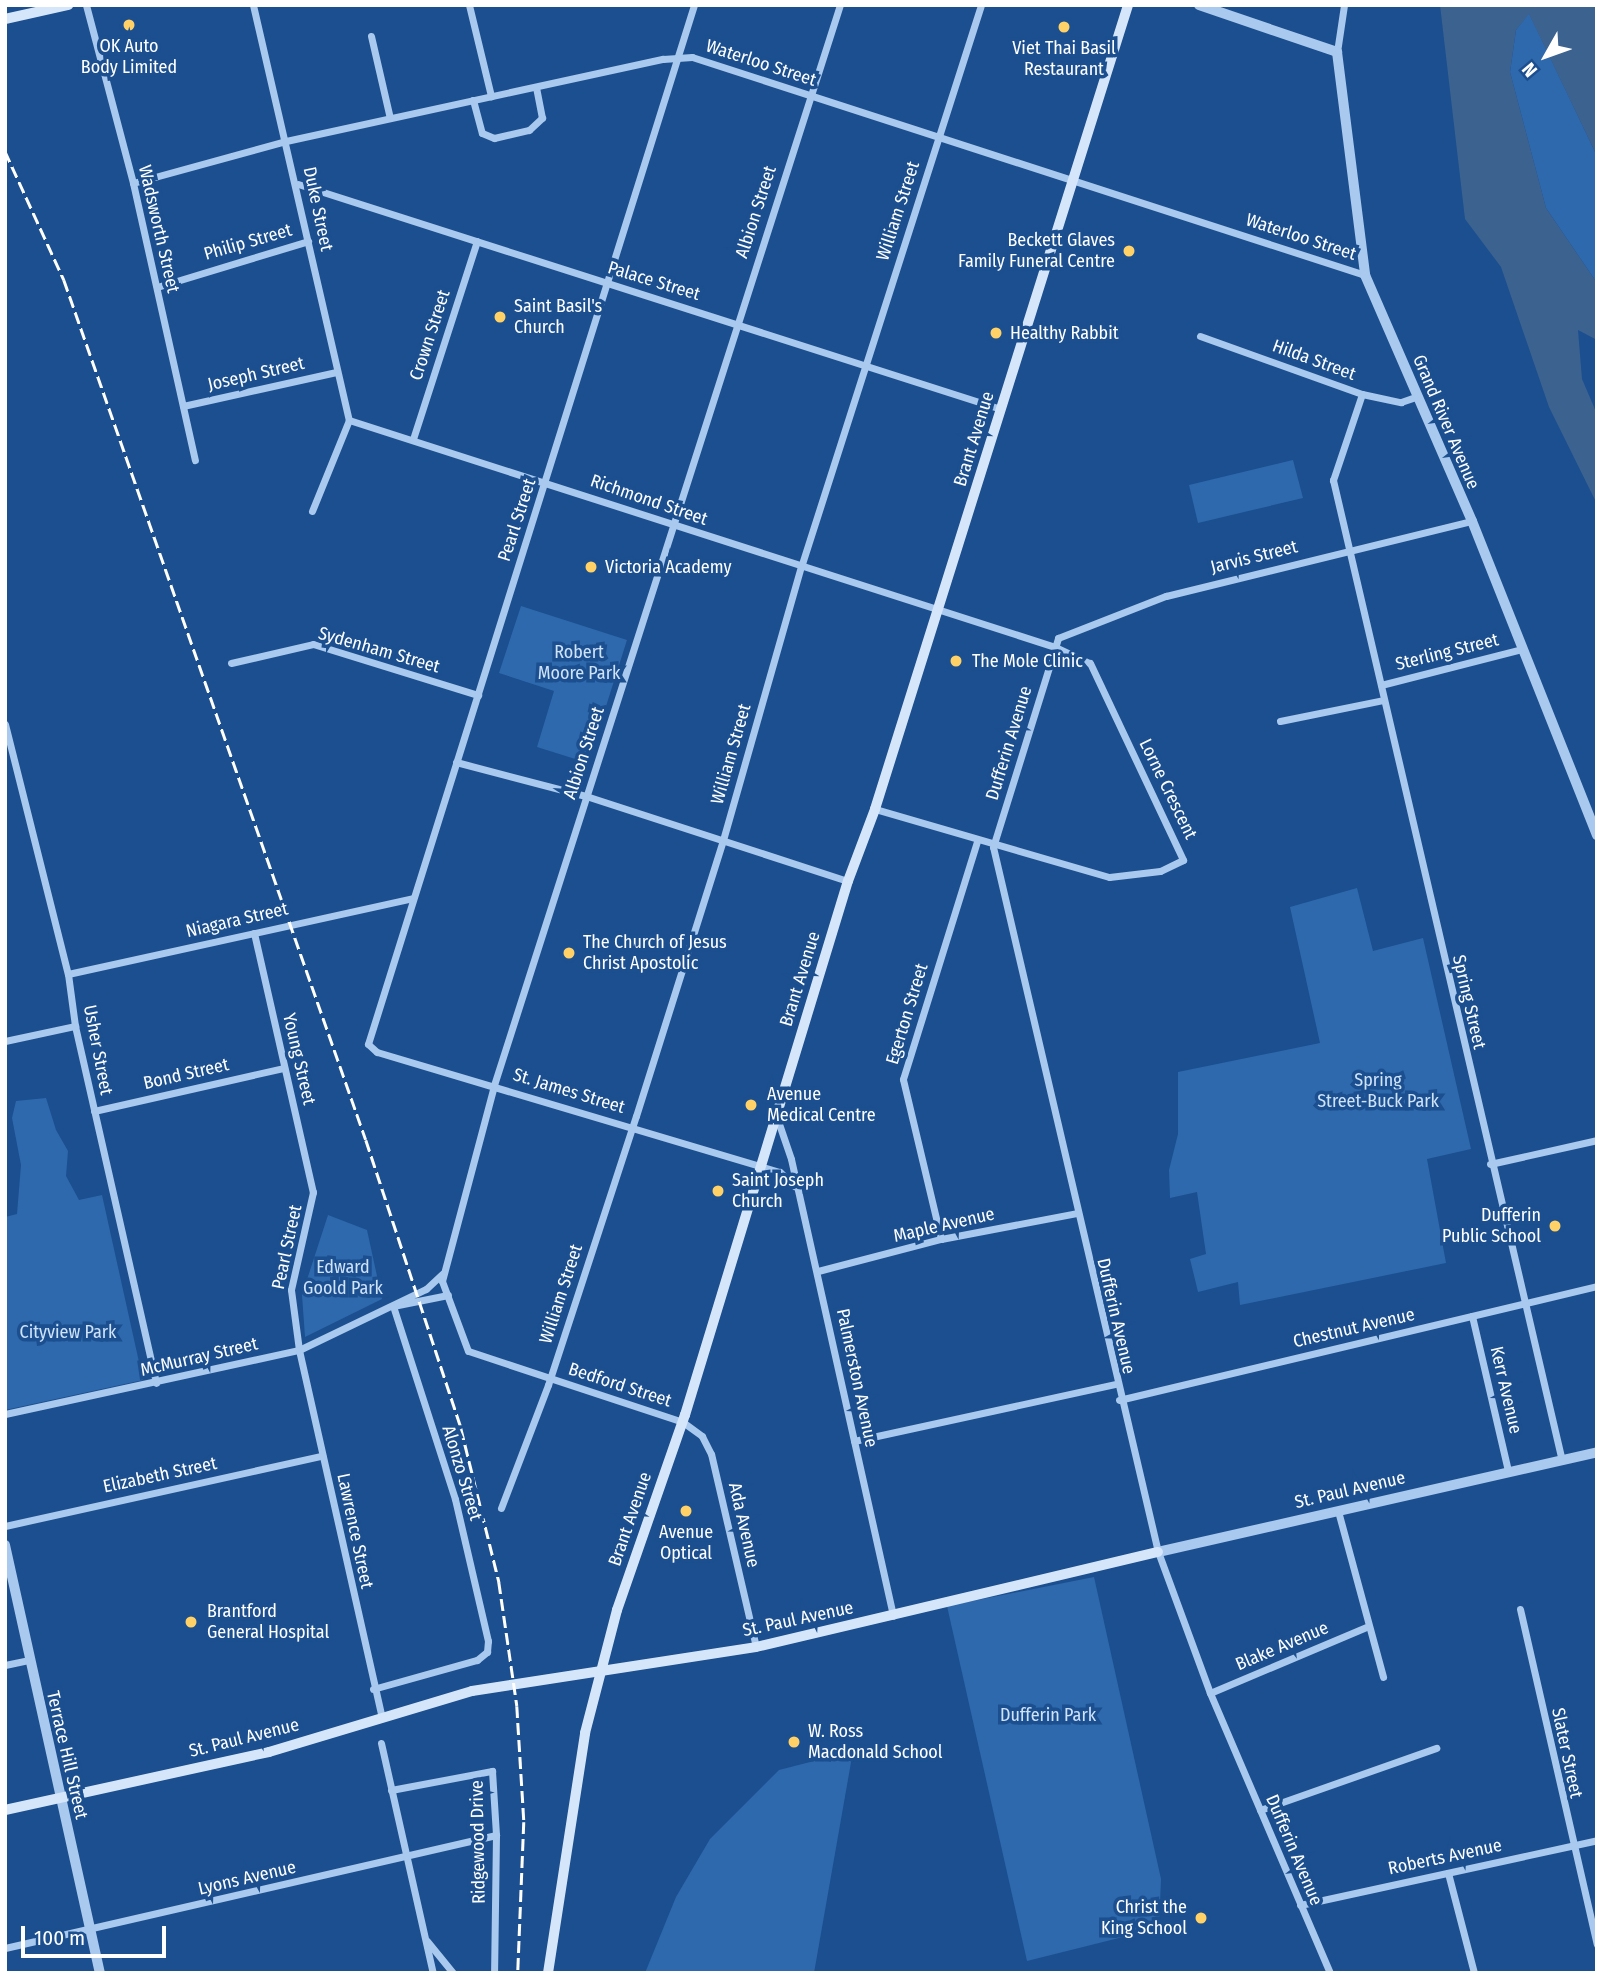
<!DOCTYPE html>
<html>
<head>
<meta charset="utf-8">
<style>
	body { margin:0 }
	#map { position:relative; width:1602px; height:1978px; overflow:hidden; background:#1b4f8f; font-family:"Fira Sans Condensed",sans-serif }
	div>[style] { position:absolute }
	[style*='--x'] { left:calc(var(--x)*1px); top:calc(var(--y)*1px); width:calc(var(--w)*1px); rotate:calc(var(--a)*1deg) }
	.green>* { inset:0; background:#2e69ad }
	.water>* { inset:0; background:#3c6290 }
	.minor>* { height:7px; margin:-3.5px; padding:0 3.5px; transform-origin:3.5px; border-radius:3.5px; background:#a9c9ee }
	.tertiary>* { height:10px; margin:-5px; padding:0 5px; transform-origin:5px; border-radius:5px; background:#a9c9ee }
	.secondary>* { height:10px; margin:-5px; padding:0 5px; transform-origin:5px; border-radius:5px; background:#d6e6fa }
	.rail>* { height:2.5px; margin-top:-1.25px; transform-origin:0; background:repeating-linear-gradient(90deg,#fff 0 12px,transparent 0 17px) }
	.dots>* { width:19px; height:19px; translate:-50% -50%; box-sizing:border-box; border:4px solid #1b4f8f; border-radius:50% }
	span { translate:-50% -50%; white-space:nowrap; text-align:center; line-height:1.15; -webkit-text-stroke:7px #1b4f8f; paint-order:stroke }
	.poi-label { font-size:18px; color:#fff }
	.right { translate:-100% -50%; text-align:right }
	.left { translate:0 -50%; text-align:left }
	.street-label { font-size:18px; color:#fff }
	.park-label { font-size:18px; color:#cfe3fa }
	.frame { position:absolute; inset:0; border:7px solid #fff; pointer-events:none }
	.north { position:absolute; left:1511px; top:21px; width:70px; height:70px; -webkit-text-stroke:5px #1b4f8f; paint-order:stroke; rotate:230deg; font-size:19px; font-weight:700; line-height:28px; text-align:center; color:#fff }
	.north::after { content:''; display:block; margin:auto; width:24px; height:32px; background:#fff; clip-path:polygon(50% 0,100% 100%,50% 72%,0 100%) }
	.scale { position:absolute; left:21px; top:1926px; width:145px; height:32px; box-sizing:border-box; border:4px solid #fff; border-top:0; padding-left:9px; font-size:21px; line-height:24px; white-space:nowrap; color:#fff; -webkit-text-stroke:5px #1b4f8f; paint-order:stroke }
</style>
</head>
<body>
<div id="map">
	<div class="green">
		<div style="clip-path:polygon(1529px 13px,1597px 156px,1597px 283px,1546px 208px,1510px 72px,1516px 30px)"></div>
		<div style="clip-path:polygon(1293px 460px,1303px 498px,1198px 523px,1189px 485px)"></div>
		<div style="clip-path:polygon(521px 606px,627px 640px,588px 763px,537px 747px,554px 691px,499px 673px)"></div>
		<div style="clip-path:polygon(1357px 888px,1373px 951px,1423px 938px,1471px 1149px,1427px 1159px,1446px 1263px,1240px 1305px,1238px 1282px,1198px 1292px,1190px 1259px,1206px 1254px,1197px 1192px,1170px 1198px,1169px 1170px,1178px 1134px,1178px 1072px,1320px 1043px,1290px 907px)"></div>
		<div style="clip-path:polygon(46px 1098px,56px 1130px,68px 1151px,66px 1176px,79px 1200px,102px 1195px,143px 1380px,5px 1410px,5px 1217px,17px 1214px,21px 1165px,12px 1118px,16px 1101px)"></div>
		<div style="clip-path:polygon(328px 1215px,367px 1230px,382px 1299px,305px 1337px,302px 1295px)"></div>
		<div style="clip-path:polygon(1094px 1577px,1161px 1879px,1159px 1928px,1027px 1961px,947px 1606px)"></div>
		<div style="clip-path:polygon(853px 1751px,814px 1973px,645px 1973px,676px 1897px,710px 1839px,779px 1770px)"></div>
	</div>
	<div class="water">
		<div style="clip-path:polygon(1440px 5px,1597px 5px,1597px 156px,1529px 14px,1516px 30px,1510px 72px,1546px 208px,1597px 283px,1597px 340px,1578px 330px,1582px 379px,1597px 414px,1597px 504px,1549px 407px,1501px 267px,1465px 219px)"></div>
	</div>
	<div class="minor">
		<div style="--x:86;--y:5;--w:184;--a:75.2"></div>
		<div style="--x:133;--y:183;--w:284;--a:77.4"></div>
		<div style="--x:253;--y:5;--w:426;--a:77"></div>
		<div style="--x:469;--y:5;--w:94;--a:76.4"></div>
		<div style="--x:694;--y:5;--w:1089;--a:107.42"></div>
		<div style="--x:368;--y:1044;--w:12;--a:42"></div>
		<div style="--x:377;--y:1052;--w:420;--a:16.6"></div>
		<div style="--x:780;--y:1172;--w:20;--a:45"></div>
		<div style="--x:371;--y:36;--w:84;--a:77"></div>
		<div style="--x:1337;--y:52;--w:48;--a:-81.5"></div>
		<div style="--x:473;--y:100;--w:34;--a:75"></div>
		<div style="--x:482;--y:133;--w:13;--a:23"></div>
		<div style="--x:494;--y:138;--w:36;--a:-13"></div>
		<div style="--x:529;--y:130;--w:18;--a:-43"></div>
		<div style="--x:542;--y:118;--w:31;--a:-101"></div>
		<div style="--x:133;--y:183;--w:159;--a:-15.4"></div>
		<div style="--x:286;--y:141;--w:386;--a:-12.3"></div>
		<div style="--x:663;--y:59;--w:29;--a:-4"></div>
		<div style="--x:692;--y:57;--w:707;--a:17.95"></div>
		<div style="--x:298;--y:184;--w:738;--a:17.75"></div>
		<div style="--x:157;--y:287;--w:158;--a:-16.9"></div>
		<div style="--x:1200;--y:336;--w:172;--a:19.7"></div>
		<div style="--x:1362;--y:394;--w:40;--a:12"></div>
		<div style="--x:1401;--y:402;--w:18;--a:-19"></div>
		<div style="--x:1362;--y:394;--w:91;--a:108.6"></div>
		<div style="--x:1333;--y:480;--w:1007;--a:76.86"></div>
		<div style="--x:183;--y:406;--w:157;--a:-12.5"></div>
		<div style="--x:349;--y:420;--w:742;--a:17.82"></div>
		<div style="--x:1055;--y:647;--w:38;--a:25"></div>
		<div style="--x:1090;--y:663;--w:218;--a:64.7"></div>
		<div style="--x:1183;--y:860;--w:25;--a:154"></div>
		<div style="--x:1160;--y:871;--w:51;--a:173.3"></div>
		<div style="--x:1109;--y:877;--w:244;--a:-163.8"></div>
		<div style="--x:413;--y:439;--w:208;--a:-72.1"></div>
		<div style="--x:312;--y:511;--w:98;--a:-67.9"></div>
		<div style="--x:231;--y:663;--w:84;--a:-13"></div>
		<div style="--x:313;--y:644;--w:173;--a:17.2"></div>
		<div style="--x:1381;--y:685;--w:146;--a:-14.3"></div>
		<div style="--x:1280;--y:721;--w:105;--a:-11.5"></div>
		<div style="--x:5;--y:724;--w:258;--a:75.9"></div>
		<div style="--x:68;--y:974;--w:52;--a:82.3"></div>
		<div style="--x:75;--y:1026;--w:366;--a:77.2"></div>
		<div style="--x:456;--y:762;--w:134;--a:14.7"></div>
		<div style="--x:586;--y:796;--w:275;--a:18"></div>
		<div style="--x:254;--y:933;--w:266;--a:77.2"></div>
		<div style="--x:313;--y:1192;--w:100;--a:102.7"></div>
		<div style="--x:291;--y:1290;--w:61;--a:82.4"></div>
		<div style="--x:299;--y:1350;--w:377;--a:77.3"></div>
		<div style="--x:68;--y:974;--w:353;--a:-12.4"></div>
		<div style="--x:5;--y:1041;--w:72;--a:-12.1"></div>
		<div style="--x:94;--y:1111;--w:195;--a:-12.8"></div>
		<div style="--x:777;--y:1118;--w:43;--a:71.1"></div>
		<div style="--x:791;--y:1159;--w:468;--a:77.4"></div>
		<div style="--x:1490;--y:1164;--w:110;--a:-12.6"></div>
		<div style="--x:941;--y:1239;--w:164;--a:-103.4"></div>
		<div style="--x:903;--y:1079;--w:249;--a:-72.7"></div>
		<div style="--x:818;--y:1271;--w:127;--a:-14.6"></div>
		<div style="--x:941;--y:1239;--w:138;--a:-10.8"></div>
		<div style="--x:393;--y:1306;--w:56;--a:-11.3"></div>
		<div style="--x:1472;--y:1316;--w:159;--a:76.9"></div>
		<div style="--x:1119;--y:1400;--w:491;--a:-13.4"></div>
		<div style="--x:5;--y:1414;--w:301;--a:-12.3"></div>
		<div style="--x:299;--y:1350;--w:141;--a:-25.7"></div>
		<div style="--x:426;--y:1289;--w:22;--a:-43"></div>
		<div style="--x:854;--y:1441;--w:268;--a:-12.3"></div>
		<div style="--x:501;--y:1508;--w:132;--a:-69.1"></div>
		<div style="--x:548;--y:1385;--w:283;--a:-71.9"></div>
		<div style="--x:636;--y:1116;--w:289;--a:-72.5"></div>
		<div style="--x:723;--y:840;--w:284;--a:-74.1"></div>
		<div style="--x:801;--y:567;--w:590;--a:-72.24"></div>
		<div style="--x:1338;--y:1511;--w:172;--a:74.8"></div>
		<div style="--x:5;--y:1526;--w:325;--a:-12.5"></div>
		<div style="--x:1520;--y:1609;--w:344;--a:77.1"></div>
		<div style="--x:756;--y:1647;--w:198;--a:-103.1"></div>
		<div style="--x:711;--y:1454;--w:20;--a:-117"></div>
		<div style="--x:702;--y:1436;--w:24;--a:-144"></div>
		<div style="--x:683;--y:1422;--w:226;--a:-161.7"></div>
		<div style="--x:468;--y:1351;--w:75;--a:-110.4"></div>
		<div style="--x:442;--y:1281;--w:203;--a:-75.1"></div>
		<div style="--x:494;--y:1085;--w:1134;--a:-72.24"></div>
		<div style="--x:5;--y:1665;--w:25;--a:-12"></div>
		<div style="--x:373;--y:1689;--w:108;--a:-15.6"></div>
		<div style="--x:477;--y:1660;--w:13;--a:-39"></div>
		<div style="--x:487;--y:1652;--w:11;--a:-85"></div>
		<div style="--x:488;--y:1641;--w:146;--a:-103.1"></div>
		<div style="--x:455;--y:1499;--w:203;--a:-107.8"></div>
		<div style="--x:1210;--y:1693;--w:169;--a:-22.9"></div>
		<div style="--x:381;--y:1743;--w:236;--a:77.3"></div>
		<div style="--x:391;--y:1790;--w:103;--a:-10.7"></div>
		<div style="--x:492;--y:1771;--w:64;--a:86.4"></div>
		<div style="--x:496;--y:1835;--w:138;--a:90.8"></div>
		<div style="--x:1260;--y:1810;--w:187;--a:-19.4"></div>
		<div style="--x:1448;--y:1873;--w:103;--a:75.4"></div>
		<div style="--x:1300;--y:1905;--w:304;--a:-12.3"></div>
		<div style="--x:427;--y:1941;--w:41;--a:50.9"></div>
		<div style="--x:5;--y:1948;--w:504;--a:-12.96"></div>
		<div style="--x:1330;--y:1973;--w:305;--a:-113.2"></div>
		<div style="--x:1210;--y:1693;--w:150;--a:-110.2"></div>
		<div style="--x:1158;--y:1552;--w:724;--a:-103.17"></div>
		<div style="--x:993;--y:847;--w:219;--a:-72.7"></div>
		<div style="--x:1058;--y:638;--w:116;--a:-21.3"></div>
		<div style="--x:1166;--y:596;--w:315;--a:-13.8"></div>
	</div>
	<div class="tertiary">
		<div style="--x:1199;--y:5;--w:146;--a:18.8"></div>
		<div style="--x:1337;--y:52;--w:225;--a:82.8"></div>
		<div style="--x:1365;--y:275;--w:268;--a:66.5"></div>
		<div style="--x:1472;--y:521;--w:338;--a:68.3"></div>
		<div style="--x:5;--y:1545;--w:438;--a:77.5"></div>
		<div style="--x:1158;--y:1552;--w:450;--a:-12.8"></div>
	</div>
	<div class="secondary">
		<div style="--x:5;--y:19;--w:65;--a:-12.5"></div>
		<div style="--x:5;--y:1810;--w:270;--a:-12.4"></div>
		<div style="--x:269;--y:1752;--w:212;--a:-16.7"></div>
		<div style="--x:472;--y:1691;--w:287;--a:-8.8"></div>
		<div style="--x:756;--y:1647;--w:413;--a:-13.3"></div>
		<div style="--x:548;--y:1973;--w:243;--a:-81.2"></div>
		<div style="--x:585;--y:1733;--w:127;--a:-75.4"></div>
		<div style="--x:617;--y:1610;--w:207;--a:-70.8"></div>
		<div style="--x:685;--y:1415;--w:558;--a:-73.03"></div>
		<div style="--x:848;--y:881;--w:77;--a:-69.4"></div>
		<div style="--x:875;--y:809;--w:843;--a:-72.53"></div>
	</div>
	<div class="rail">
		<div style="--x:5;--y:151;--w:142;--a:65.4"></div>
		<div style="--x:64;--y:280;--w:911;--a:70.65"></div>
		<div style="--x:366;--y:1140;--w:303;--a:71.7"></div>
		<div style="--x:461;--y:1428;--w:159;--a:76.1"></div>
		<div style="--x:499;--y:1582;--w:125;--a:81.7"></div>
		<div style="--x:517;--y:1706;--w:116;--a:86.5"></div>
		<div style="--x:524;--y:1822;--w:151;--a:92.3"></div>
	</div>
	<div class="dots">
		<div style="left:129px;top:25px;background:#ffd166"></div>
		<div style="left:1064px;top:27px;background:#ffd166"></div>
		<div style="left:1129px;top:251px;background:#ffd166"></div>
		<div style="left:500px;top:317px;background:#ffd166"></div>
		<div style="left:996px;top:333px;background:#ffd166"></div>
		<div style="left:591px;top:567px;background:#ffd166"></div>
		<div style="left:956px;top:661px;background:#ffd166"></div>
		<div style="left:569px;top:953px;background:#ffd166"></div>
		<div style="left:751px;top:1105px;background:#ffd166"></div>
		<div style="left:718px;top:1191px;background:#ffd166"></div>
		<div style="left:1555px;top:1226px;background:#ffd166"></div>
		<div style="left:686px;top:1511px;background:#ffd166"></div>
		<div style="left:191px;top:1622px;background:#ffd166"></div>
		<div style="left:794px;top:1742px;background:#ffd166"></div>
		<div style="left:1201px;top:1918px;background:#ffd166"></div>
	</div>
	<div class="poi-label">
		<span style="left:129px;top:57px">OK Auto<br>Body Limited</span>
		<span style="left:1064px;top:59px">Viet Thai Basil<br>Restaurant</span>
		<span class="right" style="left:1115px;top:251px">Beckett Glaves<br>Family Funeral Centre</span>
		<span class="left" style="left:514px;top:317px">Saint Basil's<br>Church</span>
		<span class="left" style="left:1010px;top:333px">Healthy Rabbit</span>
		<span class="left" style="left:605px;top:567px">Victoria Academy</span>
		<span class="left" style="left:972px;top:661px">The Mole Clinic</span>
		<span class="left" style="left:583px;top:953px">The Church of Jesus<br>Christ Apostolic</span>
		<span class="left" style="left:767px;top:1105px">Avenue<br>Medical Centre</span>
		<span class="left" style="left:732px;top:1191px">Saint Joseph<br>Church</span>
		<span class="right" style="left:1541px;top:1226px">Dufferin<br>Public School</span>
		<span style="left:686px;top:1543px">Avenue<br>Optical</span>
		<span class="left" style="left:207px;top:1622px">Brantford<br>General Hospital</span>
		<span class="left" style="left:808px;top:1742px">W. Ross<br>Macdonald School</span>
		<span class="right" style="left:1187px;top:1918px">Christ the<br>King School</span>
	</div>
	<div class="street-label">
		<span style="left:761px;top:63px;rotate:18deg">Waterloo Street</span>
		<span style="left:318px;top:209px;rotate:78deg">Duke Street</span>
		<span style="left:898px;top:211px;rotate:-72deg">William Street</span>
		<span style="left:756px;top:212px;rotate:-72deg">Albion Street</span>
		<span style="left:159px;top:229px;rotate:77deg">Wadsworth Street</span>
		<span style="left:1301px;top:237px;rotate:18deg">Waterloo Street</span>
		<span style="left:248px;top:242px;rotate:-16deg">Philip Street</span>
		<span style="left:654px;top:281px;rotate:17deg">Palace Street</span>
		<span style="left:430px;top:335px;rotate:-72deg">Crown Street</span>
		<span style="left:1314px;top:360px;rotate:20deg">Hilda Street</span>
		<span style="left:256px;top:374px;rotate:-13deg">Joseph Street</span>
		<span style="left:1446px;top:422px;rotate:67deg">Grand River Avenue</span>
		<span style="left:974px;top:439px;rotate:-73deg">Brant Avenue</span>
		<span style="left:649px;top:500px;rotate:19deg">Richmond Street</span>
		<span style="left:517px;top:520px;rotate:-72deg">Pearl Street</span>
		<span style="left:1254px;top:557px;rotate:-14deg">Jarvis Street</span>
		<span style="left:379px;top:650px;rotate:16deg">Sydenham Street</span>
		<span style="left:1447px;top:652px;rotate:-14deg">Sterling Street</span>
		<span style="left:1009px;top:743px;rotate:-73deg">Dufferin Avenue</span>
		<span style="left:584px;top:753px;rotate:-72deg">Albion Street</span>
		<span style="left:731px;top:754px;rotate:-74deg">William Street</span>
		<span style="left:1168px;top:789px;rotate:64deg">Lorne Crescent</span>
		<span style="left:237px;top:920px;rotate:-13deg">Niagara Street</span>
		<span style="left:800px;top:979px;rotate:-73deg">Brant Avenue</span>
		<span style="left:1469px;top:1002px;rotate:77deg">Spring Street</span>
		<span style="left:907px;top:1014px;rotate:-73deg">Egerton Street</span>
		<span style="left:98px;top:1050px;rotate:79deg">Usher Street</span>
		<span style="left:299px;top:1059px;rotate:77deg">Young Street</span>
		<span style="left:186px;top:1074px;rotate:-13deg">Bond Street</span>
		<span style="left:569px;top:1091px;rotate:17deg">St. James Street</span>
		<span style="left:944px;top:1225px;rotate:-13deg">Maple Avenue</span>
		<span style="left:287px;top:1247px;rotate:-78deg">Pearl Street</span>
		<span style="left:561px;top:1294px;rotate:-72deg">William Street</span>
		<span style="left:1116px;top:1316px;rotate:77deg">Dufferin Avenue</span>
		<span style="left:1354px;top:1328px;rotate:-13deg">Chestnut Avenue</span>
		<span style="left:199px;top:1357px;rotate:-13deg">McMurray Street</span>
		<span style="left:857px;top:1378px;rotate:78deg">Palmerston Avenue</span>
		<span style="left:620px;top:1385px;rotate:18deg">Bedford Street</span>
		<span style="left:1506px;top:1390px;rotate:77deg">Kerr Avenue</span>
		<span style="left:462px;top:1473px;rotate:73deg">Alonzo Street</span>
		<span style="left:160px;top:1475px;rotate:-12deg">Elizabeth Street</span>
		<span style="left:1350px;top:1490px;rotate:-13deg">St. Paul Avenue</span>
		<span style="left:630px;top:1519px;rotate:-71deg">Brant Avenue</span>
		<span style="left:744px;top:1525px;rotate:77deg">Ada Avenue</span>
		<span style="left:355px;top:1531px;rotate:78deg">Lawrence Street</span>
		<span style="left:798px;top:1619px;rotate:-12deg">St. Paul Avenue</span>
		<span style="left:1282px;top:1646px;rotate:-23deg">Blake Avenue</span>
		<span style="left:244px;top:1738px;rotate:-14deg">St. Paul Avenue</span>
		<span style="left:1567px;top:1753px;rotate:78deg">Slater Street</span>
		<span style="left:67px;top:1755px;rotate:77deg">Terrace Hill Street</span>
		<span style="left:478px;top:1842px;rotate:-91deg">Ridgewood Drive</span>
		<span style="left:1294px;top:1850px;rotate:67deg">Dufferin Avenue</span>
		<span style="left:1445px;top:1857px;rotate:-12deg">Roberts Avenue</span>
		<span style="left:247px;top:1878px;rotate:-13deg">Lyons Avenue</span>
	</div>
	<div class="park-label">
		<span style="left:579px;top:663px">Robert<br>Moore Park</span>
		<span style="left:1378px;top:1091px">Spring<br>Street-Buck Park</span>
		<span style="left:343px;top:1278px">Edward<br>Goold Park</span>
		<span style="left:68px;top:1332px">Cityview Park</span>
		<span style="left:1048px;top:1715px">Dufferin Park</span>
	</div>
	<div class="frame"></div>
	<div class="north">N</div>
	<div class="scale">100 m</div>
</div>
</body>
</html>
